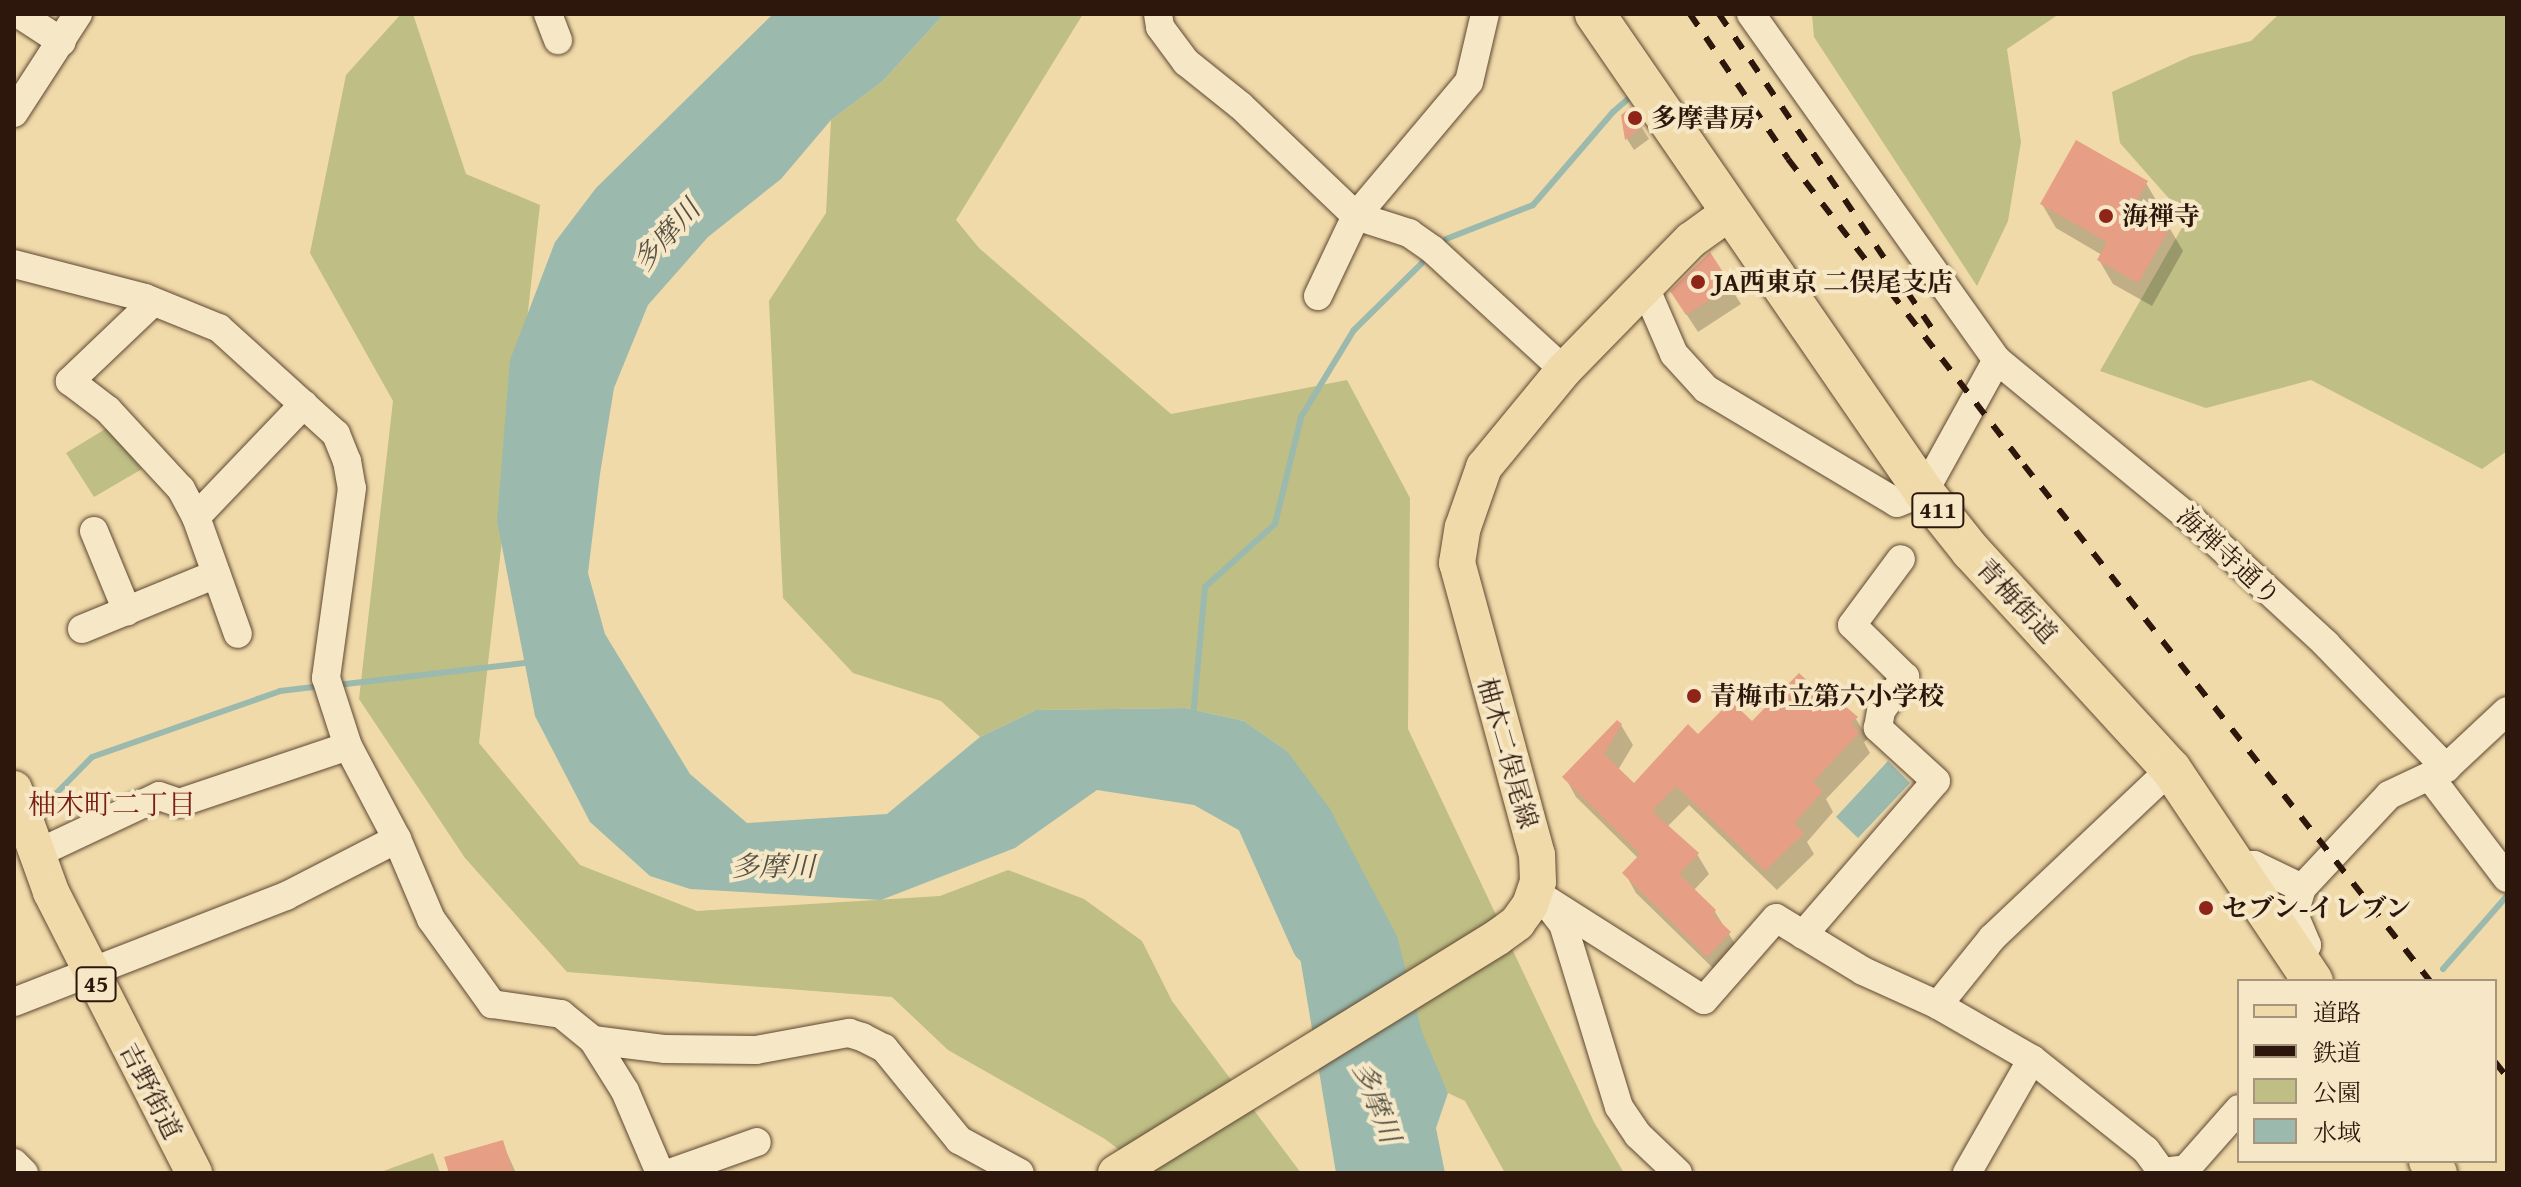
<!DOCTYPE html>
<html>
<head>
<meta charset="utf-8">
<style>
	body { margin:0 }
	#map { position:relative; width:2521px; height:1187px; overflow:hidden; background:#f1daa9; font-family:"Gentium Book Plus","Noto Serif JP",serif }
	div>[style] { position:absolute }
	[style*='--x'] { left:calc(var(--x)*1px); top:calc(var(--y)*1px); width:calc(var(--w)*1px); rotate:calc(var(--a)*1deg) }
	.green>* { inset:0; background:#bebe85 }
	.water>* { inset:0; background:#9bbaad }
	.shadow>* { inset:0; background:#0003 }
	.stream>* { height:6px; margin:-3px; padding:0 3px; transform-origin:3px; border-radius:3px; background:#9bbaad }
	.river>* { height:36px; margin:-18px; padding:0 18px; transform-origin:18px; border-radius:18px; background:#9bbaad }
	.building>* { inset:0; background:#e69e84 }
	.roads { filter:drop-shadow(0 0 2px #5e4833) drop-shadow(0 0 2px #5e4833) }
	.minor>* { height:28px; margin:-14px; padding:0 14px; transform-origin:14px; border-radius:14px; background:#f6e7c7 }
	.major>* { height:36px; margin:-18px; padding:0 18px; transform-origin:18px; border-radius:18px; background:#f1daa9 }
	.highway>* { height:40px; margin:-20px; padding:0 20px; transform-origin:20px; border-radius:20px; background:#f1daa9 }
	.rail>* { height:6px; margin-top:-3px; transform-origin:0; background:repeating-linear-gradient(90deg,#2d170c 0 14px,transparent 0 28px) }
	.dots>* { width:22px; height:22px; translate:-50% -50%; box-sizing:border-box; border:4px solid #f6e7c7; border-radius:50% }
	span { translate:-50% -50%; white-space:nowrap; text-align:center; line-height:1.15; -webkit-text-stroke:8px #f6e7c7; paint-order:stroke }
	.shield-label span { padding:2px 6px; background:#f6e7c7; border:2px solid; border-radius:6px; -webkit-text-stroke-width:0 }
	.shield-label { font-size:24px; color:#2d170c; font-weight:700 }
	.poi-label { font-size:26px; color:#2d170c; font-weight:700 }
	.left { translate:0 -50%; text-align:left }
	.street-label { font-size:26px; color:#2d170c }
	.water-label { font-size:28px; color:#545044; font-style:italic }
	.neighbourhood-label { font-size:28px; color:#7a1f14 }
	.frame { position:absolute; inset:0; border:16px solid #2d170c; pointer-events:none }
	.legend { position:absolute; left:2237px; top:979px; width:260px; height:184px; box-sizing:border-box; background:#f6e7c7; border:2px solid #a6947c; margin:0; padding:10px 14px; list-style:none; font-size:24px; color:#2d170c }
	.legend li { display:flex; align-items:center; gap:16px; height:40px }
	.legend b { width:40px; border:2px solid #a6947c }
</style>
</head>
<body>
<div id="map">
	<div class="green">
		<div style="clip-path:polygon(401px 14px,413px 14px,466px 174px,540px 205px,479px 743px,580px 865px,697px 911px,940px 896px,1008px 870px,1084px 899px,1142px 941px,1172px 1001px,1301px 1173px,1149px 1173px,1105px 1139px,948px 1050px,892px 997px,567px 972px,465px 858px,359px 699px,393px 401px,310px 253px,346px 75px)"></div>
		<div style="clip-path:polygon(944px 14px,1083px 14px,956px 220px,979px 248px,1171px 414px,1347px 380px,1410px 498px,1408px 729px,1594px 1122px,1624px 1173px,1505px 1173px,1465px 1101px,1448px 1093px,1287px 751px,1244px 721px,1185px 708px,1036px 710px,980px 737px,941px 701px,853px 673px,783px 598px,769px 301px,826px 213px,831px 120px,883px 81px)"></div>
		<div style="clip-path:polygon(1812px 14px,2059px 14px,2007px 49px,2021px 142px,2008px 221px,1977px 286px,1814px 37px)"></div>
		<div style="clip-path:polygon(2279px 14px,2507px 14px,2507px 451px,2482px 469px,2311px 380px,2206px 408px,2100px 371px,2187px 219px,2120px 143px,2112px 92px,2191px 56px,2251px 41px)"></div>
		<div style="clip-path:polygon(107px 428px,142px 469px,94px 497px,66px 453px)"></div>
		<div style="clip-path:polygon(433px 1153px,440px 1173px,378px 1173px)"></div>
	</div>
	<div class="water">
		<div style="clip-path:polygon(773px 14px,944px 14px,883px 81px,831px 120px,781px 179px,708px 237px,648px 305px,614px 388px,600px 474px,588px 573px,605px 634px,690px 774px,747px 823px,887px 814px,980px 737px,1036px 710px,1185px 708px,1244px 721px,1287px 751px,1330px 809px,1397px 936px,1422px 1032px,1448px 1093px,1436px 1128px,1445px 1173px,1336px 1173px,1283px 855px,1194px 805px,1097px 790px,1015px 848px,881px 900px,690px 889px,650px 876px,590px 822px,535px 716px,497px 521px,510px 360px,555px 242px,596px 188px)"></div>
		<div style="clip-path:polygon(1888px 761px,1910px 783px,1858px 838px,1836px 817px)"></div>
	</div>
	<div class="shadow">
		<div style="clip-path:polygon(1631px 110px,1649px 139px,1634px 150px,1627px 139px,1623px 116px)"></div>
		<div style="clip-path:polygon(2146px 183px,2160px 207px,2154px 218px,2169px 227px,2183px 251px,2152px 306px,2113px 284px,2099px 260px,2102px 255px,2056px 228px,2042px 204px)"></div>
		<div style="clip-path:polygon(1730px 287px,1741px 304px,1698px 332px,1683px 309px)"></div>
		<div style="clip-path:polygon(1815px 691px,1856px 719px,1868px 739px,1864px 742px,1870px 753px,1826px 799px,1833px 812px,1807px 842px,1814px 854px,1777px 890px,1689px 805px,1667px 827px,1697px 854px,1709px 874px,1693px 891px,1715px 912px,1741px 953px,1720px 975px,1636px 893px,1625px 873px,1639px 859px,1576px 797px,1565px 777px,1621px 725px,1633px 745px,1618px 770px,1634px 786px,1698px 737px,1752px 724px)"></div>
		<div style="clip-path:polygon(502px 1142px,516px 1173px,451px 1173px)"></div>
	</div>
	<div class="stream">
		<div style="--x:1446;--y:239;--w:93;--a:-21.3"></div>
		<div style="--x:1533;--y:205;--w:123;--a:-49.3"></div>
		<div style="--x:1613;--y:112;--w:21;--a:-41"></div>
		<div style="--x:337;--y:685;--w:197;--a:-6.7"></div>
		<div style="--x:1193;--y:717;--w:131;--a:-84.7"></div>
		<div style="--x:1205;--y:587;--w:94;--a:-42"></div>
		<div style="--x:1275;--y:524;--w:110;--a:-76.3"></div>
		<div style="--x:1301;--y:417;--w:102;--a:-58.7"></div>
		<div style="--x:1354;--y:330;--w:95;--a:-44.6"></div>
		<div style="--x:37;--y:813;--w:78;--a:-45.5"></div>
		<div style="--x:92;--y:757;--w:199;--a:-19.3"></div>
		<div style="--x:280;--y:691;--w:42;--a:-6.8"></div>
		<div style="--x:2443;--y:969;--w:97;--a:-48.8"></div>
	</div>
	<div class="river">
		<div style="--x:1246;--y:802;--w:157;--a:65.9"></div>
	</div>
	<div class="building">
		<div style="clip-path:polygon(1631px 107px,1644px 126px,1625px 140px,1621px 115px)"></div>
		<div style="clip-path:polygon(2076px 140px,2148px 181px,2134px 205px,2171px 226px,2138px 283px,2097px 260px,2107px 242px,2040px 204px)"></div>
		<div style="clip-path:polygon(1710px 252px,1732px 286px,1686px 315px,1670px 291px)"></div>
		<div style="clip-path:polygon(1799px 673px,1815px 688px,1818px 683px,1858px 717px,1851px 724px,1860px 732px,1813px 782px,1823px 791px,1794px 823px,1804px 833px,1765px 871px,1676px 786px,1652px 811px,1699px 853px,1679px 874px,1716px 910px,1713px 915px,1731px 932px,1707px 957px,1622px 873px,1640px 854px,1562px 777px,1617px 720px,1622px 724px,1604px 754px,1634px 783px,1688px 724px,1698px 734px,1731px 701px,1752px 721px)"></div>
		<div style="clip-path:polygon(503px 1140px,513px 1173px,449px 1173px,444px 1157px)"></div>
	</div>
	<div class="roads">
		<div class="minor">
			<div style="--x:19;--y:14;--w:51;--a:33.1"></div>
			<div style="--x:548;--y:14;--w:28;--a:69"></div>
			<div style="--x:1158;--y:14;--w:13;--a:81"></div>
			<div style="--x:1160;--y:27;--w:44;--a:53.4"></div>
			<div style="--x:1186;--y:62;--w:70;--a:38.7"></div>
			<div style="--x:1241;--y:106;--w:159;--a:43.7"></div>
			<div style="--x:1356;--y:216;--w:56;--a:17.8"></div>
			<div style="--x:1409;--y:233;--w:29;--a:35"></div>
			<div style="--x:1433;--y:250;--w:178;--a:42.5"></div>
			<div style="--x:1751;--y:14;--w:425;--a:54.6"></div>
			<div style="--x:1997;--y:360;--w:255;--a:39.4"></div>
			<div style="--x:2194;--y:522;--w:180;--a:42.7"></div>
			<div style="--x:2326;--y:644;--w:173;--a:45.9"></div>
			<div style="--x:14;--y:113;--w:118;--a:-57.1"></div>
			<div style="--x:14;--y:264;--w:135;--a:14.5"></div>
			<div style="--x:145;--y:298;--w:80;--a:22.1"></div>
			<div style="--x:219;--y:328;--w:158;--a:42.2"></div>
			<div style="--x:336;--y:434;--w:29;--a:68"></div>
			<div style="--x:347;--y:461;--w:27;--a:80"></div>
			<div style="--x:352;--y:488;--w:192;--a:97.8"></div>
			<div style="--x:326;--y:678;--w:71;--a:72.1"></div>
			<div style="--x:348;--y:746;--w:105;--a:62.2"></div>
			<div style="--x:397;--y:839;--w:87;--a:67"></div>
			<div style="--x:431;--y:919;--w:105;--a:54.3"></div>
			<div style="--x:492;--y:1004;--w:70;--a:8.2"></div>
			<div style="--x:561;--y:1014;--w:41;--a:39.1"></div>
			<div style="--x:593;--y:1040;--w:60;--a:57.9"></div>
			<div style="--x:625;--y:1091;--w:89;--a:66.9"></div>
			<div style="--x:1645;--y:287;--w:73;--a:66.6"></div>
			<div style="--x:1674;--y:354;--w:47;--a:47.6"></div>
			<div style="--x:1706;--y:389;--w:222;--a:30.8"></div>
			<div style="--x:1897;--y:503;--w:29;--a:-22"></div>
			<div style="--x:1924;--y:492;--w:151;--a:-61.1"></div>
			<div style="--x:1318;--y:296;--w:89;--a:-64.6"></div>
			<div style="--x:1356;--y:216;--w:175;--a:-49.9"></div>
			<div style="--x:1469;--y:82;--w:70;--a:-76.8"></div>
			<div style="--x:153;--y:302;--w:115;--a:136.4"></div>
			<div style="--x:70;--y:381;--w:48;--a:37.3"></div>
			<div style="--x:108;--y:410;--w:108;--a:47.3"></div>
			<div style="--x:181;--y:489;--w:32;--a:62"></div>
			<div style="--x:196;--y:517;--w:124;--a:70.3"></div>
			<div style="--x:196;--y:517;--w:156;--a:-46.3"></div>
			<div style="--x:94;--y:531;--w:87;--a:67.6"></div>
			<div style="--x:82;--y:629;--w:145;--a:-22.3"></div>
			<div style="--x:2430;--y:777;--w:127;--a:52.7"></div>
			<div style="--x:36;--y:854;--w:136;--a:-25.2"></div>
			<div style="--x:159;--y:796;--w:21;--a:19"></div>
			<div style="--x:179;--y:803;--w:178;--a:-18.6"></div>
			<div style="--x:2238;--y:865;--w:16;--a:0"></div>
			<div style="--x:2254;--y:865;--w:53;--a:25.6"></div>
			<div style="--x:2302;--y:888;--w:127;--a:-46.9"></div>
			<div style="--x:2389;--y:795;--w:63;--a:-25.3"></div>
			<div style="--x:2446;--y:768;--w:83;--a:-43.1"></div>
			<div style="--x:1536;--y:893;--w:199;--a:32.5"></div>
			<div style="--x:1704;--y:1000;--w:109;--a:-48.7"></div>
			<div style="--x:1776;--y:918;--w:102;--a:31.3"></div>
			<div style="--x:1863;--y:971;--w:82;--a:24.4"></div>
			<div style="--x:1938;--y:1005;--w:108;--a:29.9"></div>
			<div style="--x:2032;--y:1059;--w:146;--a:38.6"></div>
			<div style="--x:2146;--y:1150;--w:29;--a:54"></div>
			<div style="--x:1548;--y:905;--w:24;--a:52"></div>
			<div style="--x:1563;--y:924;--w:191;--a:73"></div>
			<div style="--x:1619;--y:1107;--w:34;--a:56"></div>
			<div style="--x:1638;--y:1135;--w:55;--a:43.5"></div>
			<div style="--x:1803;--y:935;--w:203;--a:-49.2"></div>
			<div style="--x:1936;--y:781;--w:79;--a:-137.6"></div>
			<div style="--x:1878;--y:728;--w:17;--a:-80"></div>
			<div style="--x:1881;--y:711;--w:42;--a:-54.8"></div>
			<div style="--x:1905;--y:677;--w:74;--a:-135.5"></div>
			<div style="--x:1852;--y:625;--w:82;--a:-53.4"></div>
			<div style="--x:2299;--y:959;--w:16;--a:-60"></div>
			<div style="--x:2307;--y:945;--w:34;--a:-113"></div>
			<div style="--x:2294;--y:914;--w:27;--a:-73"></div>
			<div style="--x:14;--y:1002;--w:292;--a:-21.3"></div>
			<div style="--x:286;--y:896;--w:125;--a:-27.2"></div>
			<div style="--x:1938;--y:1005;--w:86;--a:-51.1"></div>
			<div style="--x:1992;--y:938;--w:246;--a:-43.4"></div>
			<div style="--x:593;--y:1040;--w:73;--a:7.1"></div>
			<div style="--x:665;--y:1049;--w:91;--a:0.6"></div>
			<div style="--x:756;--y:1050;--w:95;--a:-10.4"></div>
			<div style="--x:849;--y:1033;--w:14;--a:17"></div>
			<div style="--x:862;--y:1037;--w:25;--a:27"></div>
			<div style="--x:884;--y:1048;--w:119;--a:50.8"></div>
			<div style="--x:959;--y:1140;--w:69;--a:28.4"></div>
			<div style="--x:14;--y:1163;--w:14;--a:45"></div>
			<div style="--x:2163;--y:1172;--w:23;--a:-7"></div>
			<div style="--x:2186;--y:1169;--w:80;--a:-48.5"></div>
			<div style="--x:670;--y:1173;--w:92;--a:-19.6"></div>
			<div style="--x:1967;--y:1173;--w:131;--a:-60.3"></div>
		</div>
		<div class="major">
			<div style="--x:14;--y:789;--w:109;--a:70.2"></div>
			<div style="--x:51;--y:892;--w:315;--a:63"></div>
			<div style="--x:1116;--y:1173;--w:449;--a:-31.7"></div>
			<div style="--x:1498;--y:937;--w:24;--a:-36"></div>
			<div style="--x:1517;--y:923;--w:22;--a:-54"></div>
			<div style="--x:1530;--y:905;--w:24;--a:-71"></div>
			<div style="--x:1538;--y:882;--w:27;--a:-92"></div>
			<div style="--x:1537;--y:855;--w:303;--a:-105.3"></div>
			<div style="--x:1457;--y:563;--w:36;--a:-81"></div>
			<div style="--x:1463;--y:527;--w:64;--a:-70.7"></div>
			<div style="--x:1484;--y:467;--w:126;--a:-50.5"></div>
			<div style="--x:1564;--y:370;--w:182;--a:-45.7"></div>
			<div style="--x:1691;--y:240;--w:48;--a:-35.7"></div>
		</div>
		<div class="highway">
			<div style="--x:1595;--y:14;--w:580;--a:55.46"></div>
			<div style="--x:1924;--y:492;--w:75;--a:51.5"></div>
			<div style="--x:1971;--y:551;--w:296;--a:47.5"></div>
			<div style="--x:2171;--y:769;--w:255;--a:56.2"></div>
			<div style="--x:2429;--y:1161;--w:14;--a:56"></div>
		</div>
	</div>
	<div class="rail">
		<div style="--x:1690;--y:14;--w:175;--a:55.9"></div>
		<div style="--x:1788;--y:159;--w:386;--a:52.4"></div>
		<div style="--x:2024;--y:465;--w:657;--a:51.8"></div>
		<div style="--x:1719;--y:14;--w:380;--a:55.9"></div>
		<div style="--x:2495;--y:1062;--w:19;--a:51"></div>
	</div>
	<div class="dots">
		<div style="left:1635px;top:118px;background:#8f2418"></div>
		<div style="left:2106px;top:216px;background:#8f2418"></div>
		<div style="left:1698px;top:282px;background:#8f2418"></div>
		<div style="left:1694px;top:696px;background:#8f2418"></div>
		<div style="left:2206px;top:908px;background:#8f2418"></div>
	</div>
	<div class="shield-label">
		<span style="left:1938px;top:510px">411</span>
		<span style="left:96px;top:984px">45</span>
	</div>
	<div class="poi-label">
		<span class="left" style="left:1651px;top:118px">多摩書房</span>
		<span class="left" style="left:2122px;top:216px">海禅寺</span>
		<span class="left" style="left:1714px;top:282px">JA西東京 二俣尾支店</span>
		<span class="left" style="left:1710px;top:696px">青梅市立第六小学校</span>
		<span class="left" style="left:2222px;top:908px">セブン-イレブン</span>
	</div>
	<div class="street-label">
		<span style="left:2229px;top:556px;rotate:43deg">海禅寺通り</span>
		<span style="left:2017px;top:601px;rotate:47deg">青梅街道</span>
		<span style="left:1508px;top:753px;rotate:74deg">柚木二俣尾線</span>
		<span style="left:151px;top:1091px;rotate:63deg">吉野街道</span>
	</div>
	<div class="water-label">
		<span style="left:666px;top:235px;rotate:-48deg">多摩川</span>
		<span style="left:773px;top:866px">多摩川</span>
		<span style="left:1377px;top:1102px;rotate:69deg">多摩川</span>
	</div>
	<div class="neighbourhood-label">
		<span style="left:112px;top:804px">柚木町二丁目</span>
	</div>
	<div class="frame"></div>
	<ul class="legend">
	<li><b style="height:10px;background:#f1daa9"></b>道路</li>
	<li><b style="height:10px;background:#2d170c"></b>鉄道</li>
	<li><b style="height:22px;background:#bebe85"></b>公園</li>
	<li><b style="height:22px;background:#9bbaad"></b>水域</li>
	</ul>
</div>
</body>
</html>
